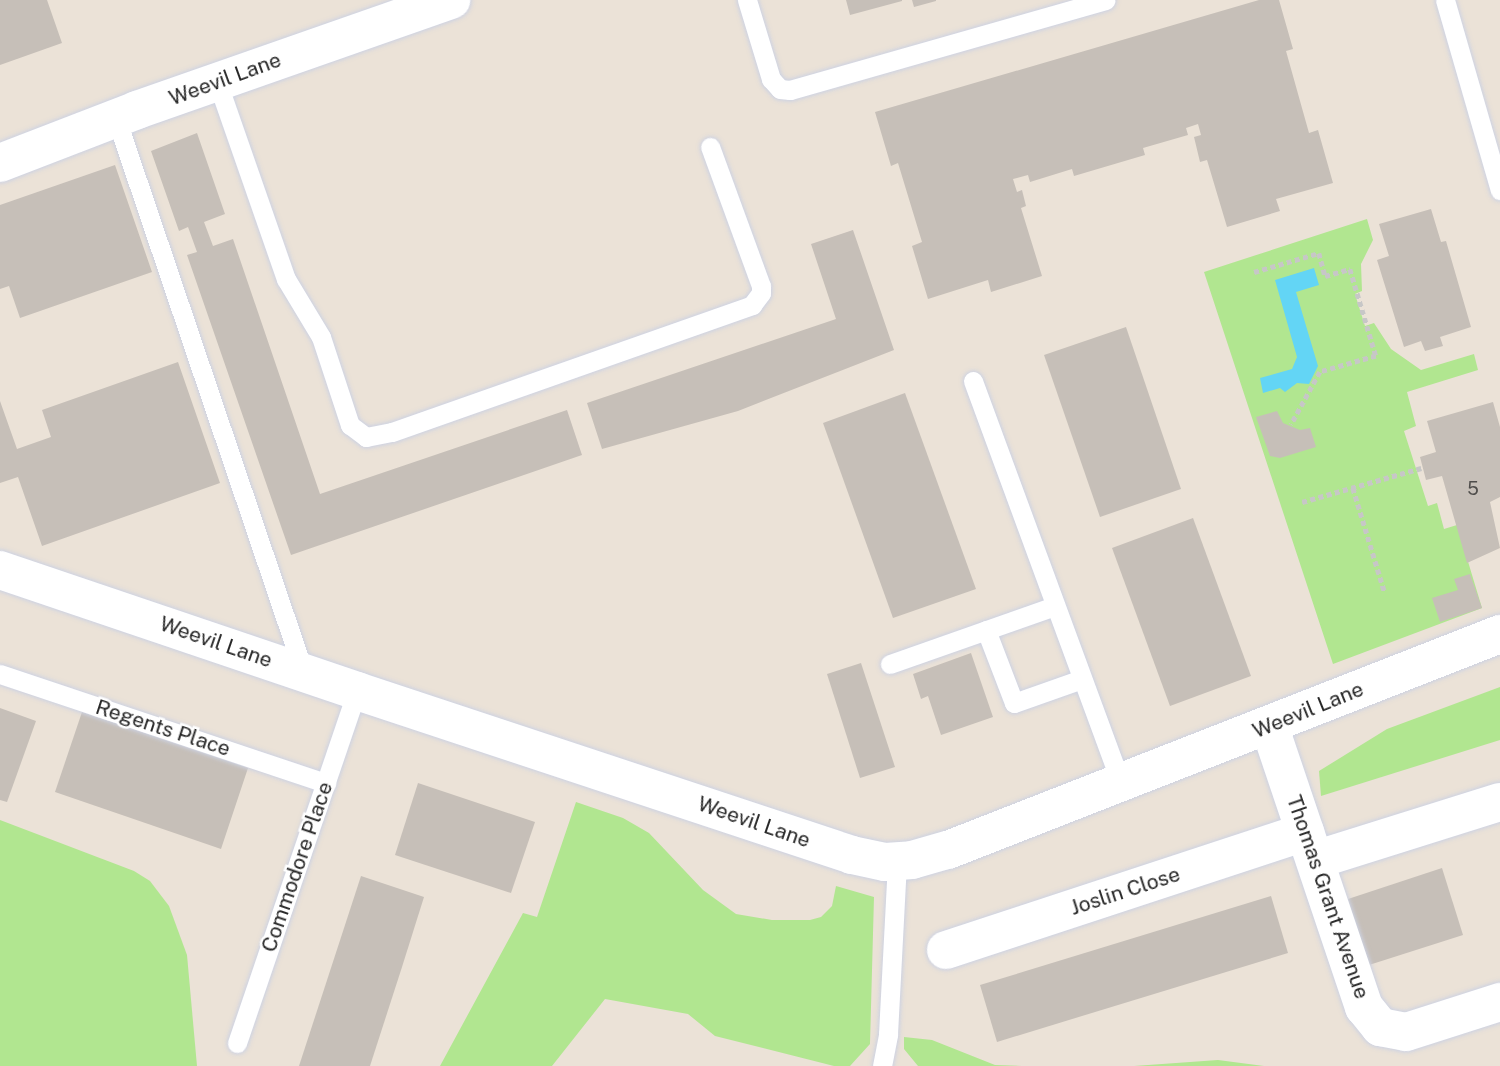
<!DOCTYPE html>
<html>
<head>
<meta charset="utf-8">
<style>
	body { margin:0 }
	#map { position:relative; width:1500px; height:1066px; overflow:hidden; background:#ebe2d7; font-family:"Public Sans",sans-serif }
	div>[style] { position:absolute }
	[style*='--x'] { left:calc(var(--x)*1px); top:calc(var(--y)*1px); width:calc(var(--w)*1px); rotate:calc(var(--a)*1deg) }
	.green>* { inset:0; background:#b1e690 }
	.water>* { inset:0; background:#63d5f5 }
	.building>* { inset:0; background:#c6bfb8 }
	.path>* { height:4.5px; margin-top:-2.25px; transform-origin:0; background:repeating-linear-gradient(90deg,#c7c7c7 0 5px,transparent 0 8.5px) }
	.roads { filter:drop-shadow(0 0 2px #cdd2e2) drop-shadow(0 0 2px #cdd2e2) }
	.lane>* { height:19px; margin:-9.5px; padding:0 9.5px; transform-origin:9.5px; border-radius:9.5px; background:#fff }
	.street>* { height:38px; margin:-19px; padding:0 19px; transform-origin:19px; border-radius:19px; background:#fff }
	span { translate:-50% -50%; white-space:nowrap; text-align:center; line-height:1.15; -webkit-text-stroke:5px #fff; paint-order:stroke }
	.number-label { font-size:18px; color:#4f4d4b }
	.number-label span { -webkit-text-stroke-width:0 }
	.street-label { font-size:21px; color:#272727 }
</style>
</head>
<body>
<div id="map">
	<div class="green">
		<div style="clip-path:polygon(1367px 219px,1373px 240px,1361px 264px,1362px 291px,1355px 294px,1365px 326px,1374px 323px,1391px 349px,1421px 370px,1474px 354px,1478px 370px,1407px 392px,1416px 426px,1404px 431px,1428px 506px,1437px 503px,1444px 529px,1457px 525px,1482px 608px,1333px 664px,1204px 272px)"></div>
		<div style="clip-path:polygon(1500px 687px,1500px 740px,1321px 796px,1319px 771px,1387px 729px)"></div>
		<div style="clip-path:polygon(576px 802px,623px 818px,649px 833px,703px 890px,736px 914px,772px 920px,810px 920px,821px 917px,832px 906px,836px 886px,874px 897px,870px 1044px,850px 1066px,834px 1066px,715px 1036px,688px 1014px,605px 999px,552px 1066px,440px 1066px,523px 913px,537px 917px)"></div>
		<div style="clip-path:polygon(0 820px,134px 871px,150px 881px,169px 906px,187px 955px,197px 1066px,0 1066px)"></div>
		<div style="clip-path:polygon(904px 1037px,932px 1040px,995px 1065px,1022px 1066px,918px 1066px,904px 1049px)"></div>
		<div style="clip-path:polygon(1218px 1060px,1264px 1066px,1134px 1066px)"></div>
	</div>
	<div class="water">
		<div style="clip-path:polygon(1314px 268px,1319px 285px,1296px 292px,1318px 366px,1309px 384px,1297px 383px,1285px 392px,1280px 388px,1263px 393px,1260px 378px,1292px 369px,1297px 357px,1275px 280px)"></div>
	</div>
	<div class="building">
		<div style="clip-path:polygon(0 0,47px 0,62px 43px,0 65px)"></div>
		<div style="clip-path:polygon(846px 0,902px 0,902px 1px,850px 15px)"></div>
		<div style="clip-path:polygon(912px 0,936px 0,936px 1px,914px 7px)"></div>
		<div style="clip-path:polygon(1259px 0,1279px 0,1293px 49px,1286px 51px,1309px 133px,1318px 130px,1333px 183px,1276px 199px,1280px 211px,1227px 227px,1207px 160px,1200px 162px,1194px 137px,1201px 135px,1198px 124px,1186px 128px,1188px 135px,1143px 148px,1145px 155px,1074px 176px,1072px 169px,1030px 182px,1028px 175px,1013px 179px,1017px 192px,1022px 190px,1026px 206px,1021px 208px,1042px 276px,991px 292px,988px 280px,928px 299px,912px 246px,922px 242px,898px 163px,891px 166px,875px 112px)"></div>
		<div style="clip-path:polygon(197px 133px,225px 214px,204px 222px,213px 246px,233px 239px,320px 494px,567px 410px,582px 455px,291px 555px,187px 255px,197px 252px,188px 227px,179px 231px,151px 151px)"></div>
		<div style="clip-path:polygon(115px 165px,152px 272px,20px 318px,9px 286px,0 289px,0 205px)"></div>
		<div style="clip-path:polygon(1431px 209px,1441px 242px,1446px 241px,1471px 327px,1440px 337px,1443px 346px,1425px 351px,1421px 341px,1404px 347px,1377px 260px,1389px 256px,1379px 224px)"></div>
		<div style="clip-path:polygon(853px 230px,894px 350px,738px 411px,602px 449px,587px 403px,836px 319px,811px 244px)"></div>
		<div style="clip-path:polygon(1126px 327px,1181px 489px,1100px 517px,1044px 355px)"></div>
		<div style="clip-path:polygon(178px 362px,220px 483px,42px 546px,18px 477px,0 483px,0 401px,17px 449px,51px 437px,42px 410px)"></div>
		<div style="clip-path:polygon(905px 393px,976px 589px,893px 618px,823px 423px)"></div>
		<div style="clip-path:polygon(1493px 402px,1500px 427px,1500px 497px,1490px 502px,1500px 548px,1467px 563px,1442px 476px,1426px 480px,1420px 457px,1436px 452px,1427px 421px)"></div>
		<div style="clip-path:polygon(1277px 411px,1283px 423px,1300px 430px,1310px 428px,1316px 447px,1280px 458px,1270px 456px,1256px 417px)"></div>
		<div style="clip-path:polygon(1193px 518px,1251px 676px,1170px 706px,1112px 548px)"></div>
		<div style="clip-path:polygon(1470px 574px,1482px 608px,1440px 622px,1432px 598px,1458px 590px,1454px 579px)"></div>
		<div style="clip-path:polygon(971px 653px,993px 717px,941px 735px,928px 696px,921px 699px,913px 674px)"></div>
		<div style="clip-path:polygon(861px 663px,895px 767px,860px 778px,827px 674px)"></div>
		<div style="clip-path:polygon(0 708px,36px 721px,7px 802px,0 800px)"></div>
		<div style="clip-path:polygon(82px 712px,248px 768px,221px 849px,55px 792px)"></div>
		<div style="clip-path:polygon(418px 783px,535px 822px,511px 893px,395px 855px)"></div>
		<div style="clip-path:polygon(1442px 868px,1463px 935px,1369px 965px,1348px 899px)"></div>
		<div style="clip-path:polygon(361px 876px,424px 897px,402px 967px,370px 1066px,299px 1066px)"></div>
		<div style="clip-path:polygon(1271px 896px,1288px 953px,997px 1042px,980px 985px)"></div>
	</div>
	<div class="path">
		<div style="--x:1254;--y:272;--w:68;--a:-16.3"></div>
		<div style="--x:1319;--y:253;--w:24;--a:75"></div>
		<div style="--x:1325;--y:276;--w:26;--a:-16"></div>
		<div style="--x:1350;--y:269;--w:91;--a:73.4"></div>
		<div style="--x:1376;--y:356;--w:58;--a:164.1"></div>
		<div style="--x:1320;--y:372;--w:60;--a:118.7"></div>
		<div style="--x:1353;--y:488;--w:110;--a:73.1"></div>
		<div style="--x:1302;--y:502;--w:124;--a:-15.9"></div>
	</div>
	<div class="roads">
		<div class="lane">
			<div style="--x:747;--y:0;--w:83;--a:73.1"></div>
			<div style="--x:771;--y:79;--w:13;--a:48"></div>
			<div style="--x:780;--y:89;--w:10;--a:6"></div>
			<div style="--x:790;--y:90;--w:328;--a:-15.9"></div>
			<div style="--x:1445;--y:0;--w:198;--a:73.9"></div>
			<div style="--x:217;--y:81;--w:210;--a:70.8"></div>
			<div style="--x:286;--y:279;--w:68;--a:58.9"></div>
			<div style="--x:321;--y:337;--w:93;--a:71.8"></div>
			<div style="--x:350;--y:425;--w:20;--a:37"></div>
			<div style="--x:366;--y:437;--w:26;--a:-11"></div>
			<div style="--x:392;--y:432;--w:382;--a:-19.4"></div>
			<div style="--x:752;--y:305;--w:15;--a:-53"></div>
			<div style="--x:761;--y:293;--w:7;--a:-90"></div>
			<div style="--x:761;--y:286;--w:148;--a:-110.1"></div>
			<div style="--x:116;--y:118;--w:586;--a:71.29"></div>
			<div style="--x:973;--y:381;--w:429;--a:69.8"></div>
			<div style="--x:986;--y:630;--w:78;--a:69"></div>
			<div style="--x:1014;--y:703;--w:72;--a:-19.4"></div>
			<div style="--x:890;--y:664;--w:175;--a:-19.4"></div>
			<div style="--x:0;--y:674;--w:344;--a:18.5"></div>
			<div style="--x:237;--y:1043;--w:372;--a:-71.2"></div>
			<div style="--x:882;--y:1066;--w:33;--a:-79"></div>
			<div style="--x:888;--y:1034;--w:171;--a:-87"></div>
		</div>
		<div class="street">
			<div style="--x:0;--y:163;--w:147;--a:-21.1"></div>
			<div style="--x:137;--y:110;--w:333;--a:-19.3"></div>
			<div style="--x:0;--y:570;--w:377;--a:18.7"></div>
			<div style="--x:357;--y:691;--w:521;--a:18.33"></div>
			<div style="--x:852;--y:855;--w:34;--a:12"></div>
			<div style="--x:885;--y:862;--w:27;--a:-4"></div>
			<div style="--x:912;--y:860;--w:37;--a:-16"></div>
			<div style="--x:948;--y:850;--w:593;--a:-21.37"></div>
			<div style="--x:1269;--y:725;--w:298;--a:71.4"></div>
			<div style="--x:1364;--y:1007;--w:26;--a:51"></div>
			<div style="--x:1380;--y:1027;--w:26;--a:11"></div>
			<div style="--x:1406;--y:1032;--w:99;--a:-17.7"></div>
			<div style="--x:1315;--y:860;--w:194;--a:-17.4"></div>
			<div style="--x:946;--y:950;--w:378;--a:-18.2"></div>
		</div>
	</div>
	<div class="number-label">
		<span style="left:1473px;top:489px">5</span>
	</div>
	<div class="street-label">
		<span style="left:225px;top:79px;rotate:-20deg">Weevil Lane</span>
		<span style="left:216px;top:642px;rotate:19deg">Weevil Lane</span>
		<span style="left:1308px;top:710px;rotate:-22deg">Weevil Lane</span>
		<span style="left:163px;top:728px;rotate:18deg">Regents Place</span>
		<span style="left:754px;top:822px;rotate:19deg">Weevil Lane</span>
		<span style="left:297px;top:867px;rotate:-71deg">Commodore Place</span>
		<span style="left:1125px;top:891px;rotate:-18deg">Joslin Close</span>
		<span style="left:1328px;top:897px;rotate:71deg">Thomas Grant Avenue</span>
	</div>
</div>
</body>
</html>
